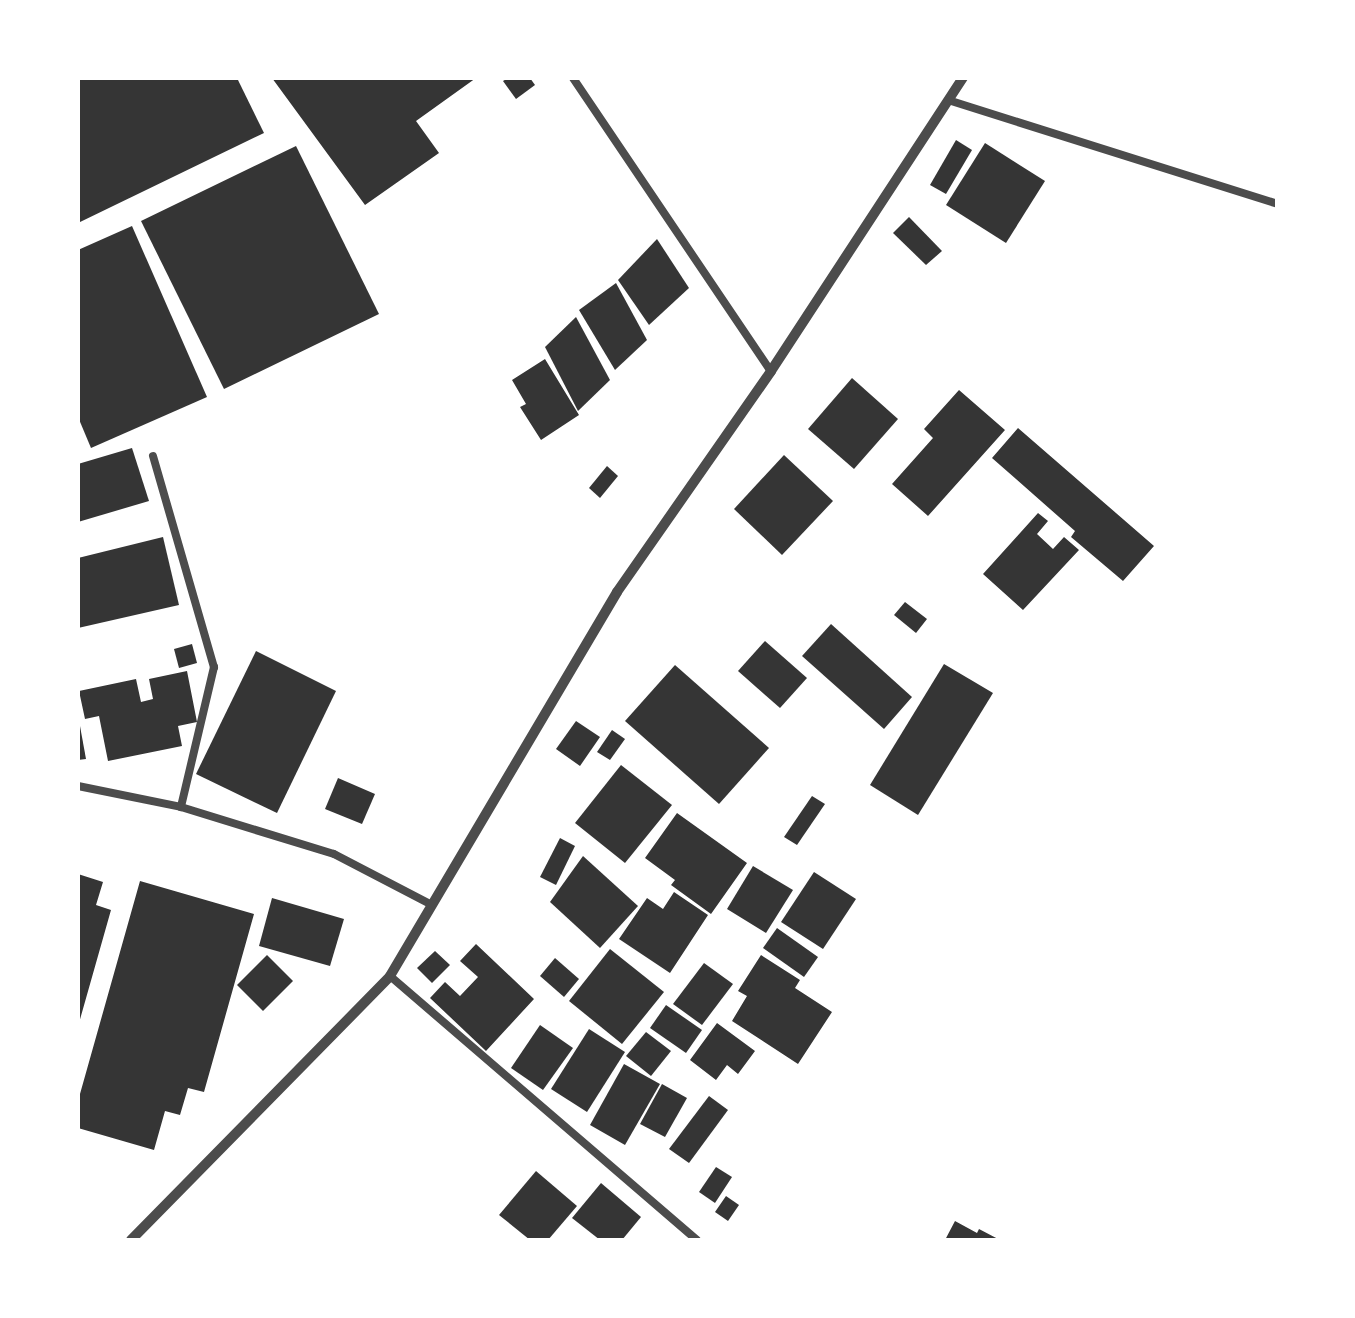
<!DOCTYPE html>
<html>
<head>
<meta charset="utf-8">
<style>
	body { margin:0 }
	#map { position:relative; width:1355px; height:1318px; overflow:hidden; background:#fff; font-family:Inter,sans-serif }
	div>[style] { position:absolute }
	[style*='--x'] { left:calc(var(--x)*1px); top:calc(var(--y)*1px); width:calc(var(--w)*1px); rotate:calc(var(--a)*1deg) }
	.building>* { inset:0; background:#353535 }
	.service>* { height:8px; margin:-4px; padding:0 4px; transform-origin:4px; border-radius:4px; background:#4c4c4c }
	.minor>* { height:10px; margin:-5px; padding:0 5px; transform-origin:5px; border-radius:5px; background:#4c4c4c }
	span { translate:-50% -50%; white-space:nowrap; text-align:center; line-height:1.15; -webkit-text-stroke:9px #fff; paint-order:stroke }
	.frame { position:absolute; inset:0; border:80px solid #fff; pointer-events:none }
</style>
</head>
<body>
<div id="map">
	<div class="building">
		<div style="clip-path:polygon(78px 78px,237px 78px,264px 133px,78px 223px)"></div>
		<div style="clip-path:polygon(272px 78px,476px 78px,416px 121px,439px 153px,365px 205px)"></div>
		<div style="clip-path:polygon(508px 78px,530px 78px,535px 85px,516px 99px,503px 81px)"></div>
		<div style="clip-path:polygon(956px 140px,972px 150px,946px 194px,930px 185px)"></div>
		<div style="clip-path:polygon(985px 143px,1045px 181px,1006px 243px,946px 205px)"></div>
		<div style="clip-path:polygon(296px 146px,379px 314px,224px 389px,141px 221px)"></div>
		<div style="clip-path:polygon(909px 217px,942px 251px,926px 265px,893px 233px)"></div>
		<div style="clip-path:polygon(132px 226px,207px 397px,91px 448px,78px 417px,78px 250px)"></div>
		<div style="clip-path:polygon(657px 239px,689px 288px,649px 325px,618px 280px)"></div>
		<div style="clip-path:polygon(616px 283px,647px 340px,615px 370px,579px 310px)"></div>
		<div style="clip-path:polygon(576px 317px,610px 380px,578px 411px,545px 347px)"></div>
		<div style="clip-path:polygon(545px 359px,579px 415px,541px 440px,520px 407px,526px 404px,512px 380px)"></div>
		<div style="clip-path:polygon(852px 378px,898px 419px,854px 469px,808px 429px)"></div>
		<div style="clip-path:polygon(959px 390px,1005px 430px,928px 516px,892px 484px,933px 438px,924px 429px)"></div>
		<div style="clip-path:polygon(1018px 428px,1154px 546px,1123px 581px,1071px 537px,1075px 531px,992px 458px)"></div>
		<div style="clip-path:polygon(132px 448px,149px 501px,78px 522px,78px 464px)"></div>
		<div style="clip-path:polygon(784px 455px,833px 501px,782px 555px,734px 509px)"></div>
		<div style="clip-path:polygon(607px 466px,618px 476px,600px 498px,589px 488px)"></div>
		<div style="clip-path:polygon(1038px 513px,1048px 521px,1037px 534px,1053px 549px,1064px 537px,1079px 550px,1023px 610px,983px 574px)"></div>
		<div style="clip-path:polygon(163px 537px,179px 605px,78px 628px,78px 558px)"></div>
		<div style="clip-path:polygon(905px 602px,927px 619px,916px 633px,894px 615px)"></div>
		<div style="clip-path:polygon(831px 624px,912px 697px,884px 729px,802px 656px)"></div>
		<div style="clip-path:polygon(765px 641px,807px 678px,780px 708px,738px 671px)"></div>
		<div style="clip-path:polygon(192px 644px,197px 663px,179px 668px,174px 649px)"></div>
		<div style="clip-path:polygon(256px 651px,336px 691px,277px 813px,196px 774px)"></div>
		<div style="clip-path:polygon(944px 664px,993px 693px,918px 815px,870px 785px)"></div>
		<div style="clip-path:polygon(675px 665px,769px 748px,719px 804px,625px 721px)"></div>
		<div style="clip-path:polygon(187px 671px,197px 722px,178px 726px,182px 746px,108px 761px,99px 716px,85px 719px,79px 691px,136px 679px,141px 702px,153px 699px,149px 679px)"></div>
		<div style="clip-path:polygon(78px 715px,86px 759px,78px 760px)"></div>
		<div style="clip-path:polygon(576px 721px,600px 737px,580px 766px,556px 749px)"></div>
		<div style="clip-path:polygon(612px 730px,625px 739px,610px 760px,597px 752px)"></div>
		<div style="clip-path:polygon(621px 765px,672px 805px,625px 863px,575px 823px)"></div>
		<div style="clip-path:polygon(338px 778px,375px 794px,362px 824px,325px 809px)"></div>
		<div style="clip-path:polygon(812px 796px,825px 804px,797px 845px,784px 837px)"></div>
		<div style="clip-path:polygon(677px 813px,747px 863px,711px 914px,671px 885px,675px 880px,645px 858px)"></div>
		<div style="clip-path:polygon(560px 838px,575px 846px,556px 885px,540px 877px)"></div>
		<div style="clip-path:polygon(583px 856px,638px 906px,600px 948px,550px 902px)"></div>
		<div style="clip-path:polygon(753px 866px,793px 890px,766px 933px,727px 909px)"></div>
		<div style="clip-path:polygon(814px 872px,856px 899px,823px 949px,781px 922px)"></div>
		<div style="clip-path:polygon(78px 874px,103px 882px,96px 905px,111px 910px,79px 1023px)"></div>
		<div style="clip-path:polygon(140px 881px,254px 914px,204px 1092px,188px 1088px,180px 1115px,165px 1111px,154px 1150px,78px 1128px,78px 1101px)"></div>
		<div style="clip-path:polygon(674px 892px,708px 915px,670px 973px,619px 939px,647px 898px,663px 909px)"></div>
		<div style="clip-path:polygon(272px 898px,344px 919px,330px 966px,259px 946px)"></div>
		<div style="clip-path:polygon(777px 928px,818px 957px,804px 977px,763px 948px)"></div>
		<div style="clip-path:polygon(476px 944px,534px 999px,486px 1051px,430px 998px,445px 982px,460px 996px,478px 977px,460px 961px)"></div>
		<div style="clip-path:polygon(610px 949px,664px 992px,622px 1044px,569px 1001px)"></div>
		<div style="clip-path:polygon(435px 951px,450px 965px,432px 983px,417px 968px)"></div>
		<div style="clip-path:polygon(267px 955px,293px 981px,263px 1011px,237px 985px)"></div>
		<div style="clip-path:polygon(761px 955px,800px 980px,795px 988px,832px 1012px,798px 1064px,732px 1021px,747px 996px,738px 991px)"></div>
		<div style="clip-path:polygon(555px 958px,579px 979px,564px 997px,540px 976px)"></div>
		<div style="clip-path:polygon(704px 963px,733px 984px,702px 1025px,673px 1004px)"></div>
		<div style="clip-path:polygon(666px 1005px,702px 1030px,686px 1053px,650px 1028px)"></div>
		<div style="clip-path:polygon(717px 1023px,755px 1051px,738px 1074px,727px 1065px,716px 1080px,690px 1060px)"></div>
		<div style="clip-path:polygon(540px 1025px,573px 1048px,543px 1090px,511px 1068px)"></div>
		<div style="clip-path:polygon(589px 1029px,625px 1052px,587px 1112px,551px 1089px)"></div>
		<div style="clip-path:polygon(646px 1032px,671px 1051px,651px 1076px,626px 1056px)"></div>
		<div style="clip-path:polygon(624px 1064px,660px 1084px,625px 1145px,590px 1125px)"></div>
		<div style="clip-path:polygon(662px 1084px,687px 1098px,665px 1137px,640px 1124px)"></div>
		<div style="clip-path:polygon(709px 1096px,728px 1110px,689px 1163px,669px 1149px)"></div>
		<div style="clip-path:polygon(716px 1167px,732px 1177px,715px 1203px,699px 1192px)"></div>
		<div style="clip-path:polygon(536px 1171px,577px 1206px,548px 1240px,530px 1240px,499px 1215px)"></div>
		<div style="clip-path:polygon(601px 1183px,641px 1217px,622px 1240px,600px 1240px,572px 1218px)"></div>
		<div style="clip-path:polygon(726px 1196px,739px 1205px,728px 1221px,715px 1212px)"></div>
		<div style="clip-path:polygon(955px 1221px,977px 1233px,979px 1229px,1000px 1240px,945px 1240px)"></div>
	</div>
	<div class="service">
		<div style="--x:573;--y:78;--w:354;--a:56"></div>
		<div style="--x:948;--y:100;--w:346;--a:17.5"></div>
		<div style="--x:153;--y:456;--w:220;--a:73.9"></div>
		<div style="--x:214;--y:667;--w:144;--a:103.3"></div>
		<div style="--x:78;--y:786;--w:105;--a:11.5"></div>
		<div style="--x:181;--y:807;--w:160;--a:17.1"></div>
		<div style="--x:334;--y:854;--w:110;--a:27.5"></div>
		<div style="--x:390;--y:976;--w:405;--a:40.7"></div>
	</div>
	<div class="minor">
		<div style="--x:131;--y:1240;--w:370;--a:-45.5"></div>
		<div style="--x:390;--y:976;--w:446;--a:-59.4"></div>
		<div style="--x:617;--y:592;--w:269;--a:-55.1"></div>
		<div style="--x:771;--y:371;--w:350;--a:-56.8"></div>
	</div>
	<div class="frame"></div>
</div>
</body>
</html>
